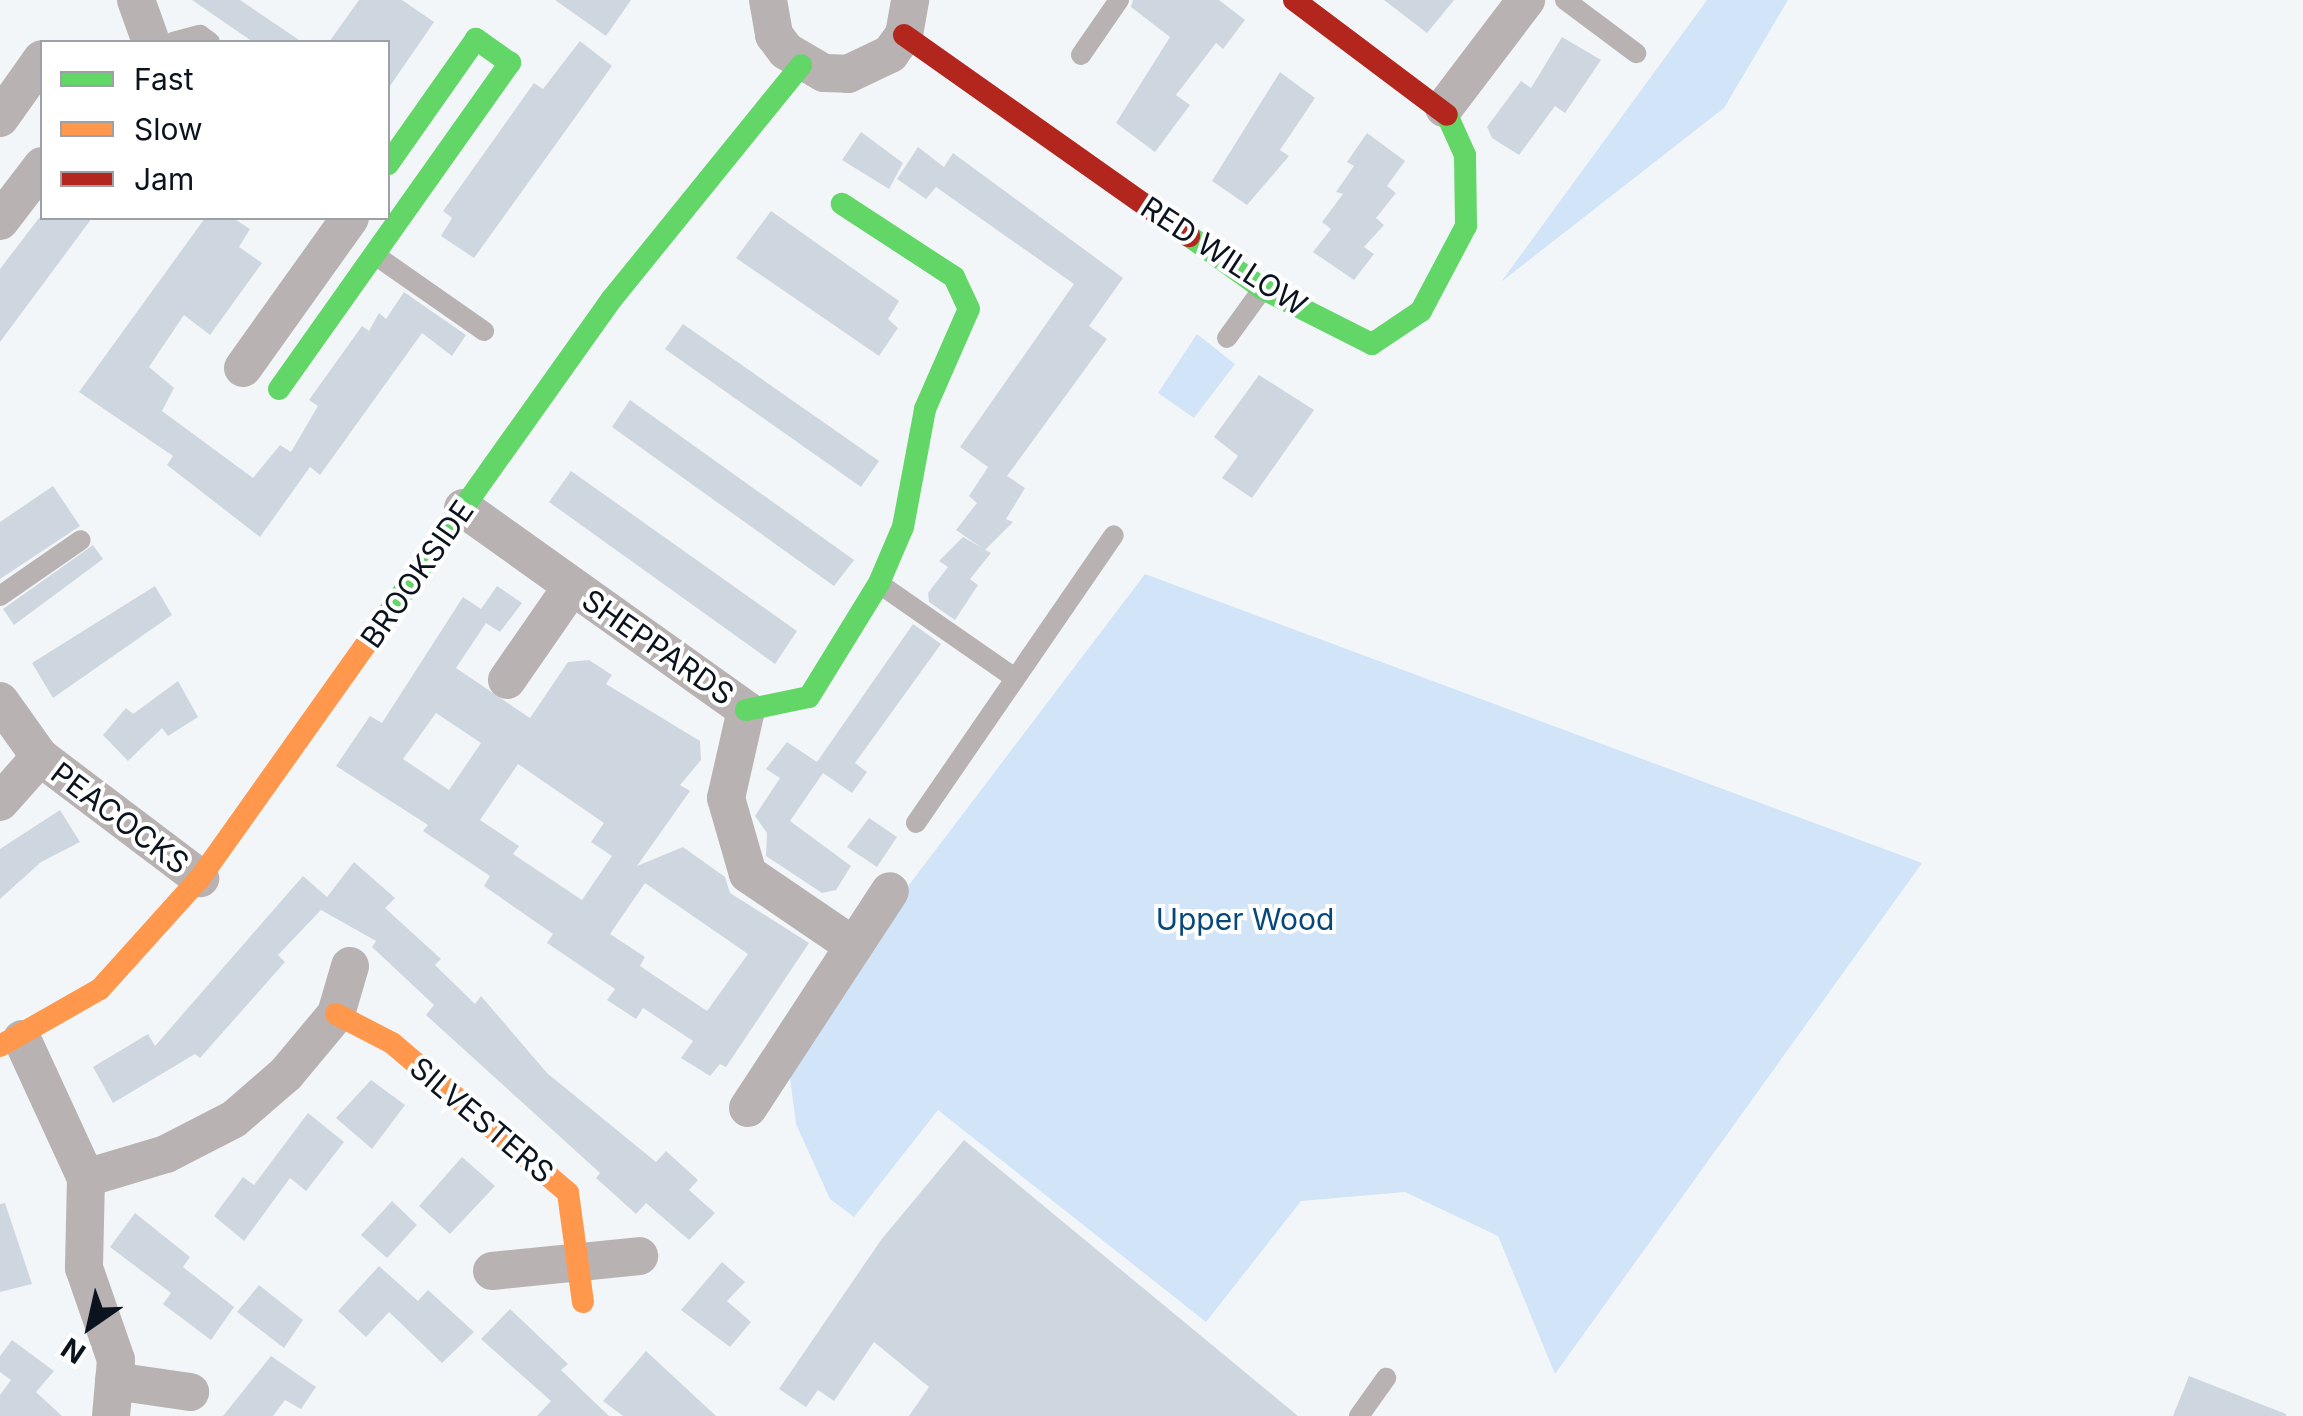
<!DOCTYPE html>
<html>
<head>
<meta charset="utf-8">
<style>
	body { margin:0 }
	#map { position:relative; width:2303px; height:1416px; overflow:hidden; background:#f3f6f9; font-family:Inter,sans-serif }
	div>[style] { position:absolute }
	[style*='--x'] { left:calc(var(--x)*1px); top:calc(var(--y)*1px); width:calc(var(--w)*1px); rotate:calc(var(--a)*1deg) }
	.green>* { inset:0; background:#d1e4f8 }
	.building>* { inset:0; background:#ced7e0 }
	.lane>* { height:20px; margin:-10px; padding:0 10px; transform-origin:10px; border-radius:10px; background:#b8b2b2 }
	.street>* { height:38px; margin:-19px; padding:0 19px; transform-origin:19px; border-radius:19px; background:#b8b2b2 }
	.fast>* { height:22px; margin:-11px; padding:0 11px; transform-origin:11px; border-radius:11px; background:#63d668 }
	.slow>* { height:22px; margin:-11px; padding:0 11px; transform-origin:11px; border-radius:11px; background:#ff974d }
	.jam>* { height:22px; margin:-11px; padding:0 11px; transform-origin:11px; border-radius:11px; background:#b3261e }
	span { translate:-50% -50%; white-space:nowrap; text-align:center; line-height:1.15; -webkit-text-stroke:8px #fff; paint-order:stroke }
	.street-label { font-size:30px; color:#0b141e }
	.park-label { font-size:30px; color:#06477c }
	.legend { position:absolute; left:40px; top:40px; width:350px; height:180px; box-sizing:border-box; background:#fff; border:2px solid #9da1a5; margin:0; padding:12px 18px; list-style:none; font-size:30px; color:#0b141e }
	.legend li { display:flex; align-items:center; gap:20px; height:50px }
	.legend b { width:50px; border:2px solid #9da1a5 }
	.north { position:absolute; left:40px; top:1276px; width:100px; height:100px; -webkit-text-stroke:8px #fff; paint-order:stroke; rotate:214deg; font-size:28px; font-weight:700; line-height:40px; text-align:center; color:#0b141e }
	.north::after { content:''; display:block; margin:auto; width:35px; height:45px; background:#0b141e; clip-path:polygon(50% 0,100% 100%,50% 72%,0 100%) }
</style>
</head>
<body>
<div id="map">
	<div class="green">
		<div style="clip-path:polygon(1707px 0,1788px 0,1724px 108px,1501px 282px)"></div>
		<div style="clip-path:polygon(1197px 334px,1235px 364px,1194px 418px,1158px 393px)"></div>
		<div style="clip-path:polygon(1145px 574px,1922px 863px,1555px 1374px,1498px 1236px,1405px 1192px,1301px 1201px,1206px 1322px,938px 1110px,854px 1217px,830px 1199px,796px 1124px,786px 1047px)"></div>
	</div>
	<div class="building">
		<div style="clip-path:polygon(192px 0,240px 0,302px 42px,253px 42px)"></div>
		<div style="clip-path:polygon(359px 0,402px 0,434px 22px,388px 89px,388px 42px,329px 42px)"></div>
		<div style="clip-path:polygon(555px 0,631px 0,606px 36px)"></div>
		<div style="clip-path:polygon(1133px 0,1219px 0,1245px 20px,1223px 49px,1216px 43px,1176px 95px,1190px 105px,1155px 152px,1116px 123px,1170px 37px,1131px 7px)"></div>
		<div style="clip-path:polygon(1384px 0,1454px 0,1427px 33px)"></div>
		<div style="clip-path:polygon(1562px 37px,1601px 60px,1565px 113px,1555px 106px,1519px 155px,1492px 138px,1487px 127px,1521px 81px,1531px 88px)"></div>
		<div style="clip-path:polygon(580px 41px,612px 66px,474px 258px,441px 236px,452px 218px,443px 211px,534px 83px,543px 89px)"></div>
		<div style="clip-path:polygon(1280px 72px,1315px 98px,1280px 150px,1289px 156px,1247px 205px,1212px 181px)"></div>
		<div style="clip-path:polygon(861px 132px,903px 163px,889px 189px,842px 160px)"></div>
		<div style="clip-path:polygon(1367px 133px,1405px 161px,1387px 186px,1396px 193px,1376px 218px,1384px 225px,1364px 247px,1374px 254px,1354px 280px,1313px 252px,1331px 229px,1322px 222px,1343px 194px,1336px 192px,1354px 166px,1347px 162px)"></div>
		<div style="clip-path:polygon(918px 147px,944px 167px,953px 153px,1123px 278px,1089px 326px,1107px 339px,1007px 476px,1025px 488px,1006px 519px,1013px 522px,985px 550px,956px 530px,977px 503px,969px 496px,988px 467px,960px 447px,1074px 284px,936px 187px,926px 199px,897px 179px)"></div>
		<div style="clip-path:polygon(771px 211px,899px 301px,888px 319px,898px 328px,879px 356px,736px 258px)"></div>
		<div style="clip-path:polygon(39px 218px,92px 218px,0 342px,0 269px)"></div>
		<div style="clip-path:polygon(205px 218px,233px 218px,250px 229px,239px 247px,262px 263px,210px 335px,184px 315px,149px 367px,174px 388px,162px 411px,253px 478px,280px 445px,291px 452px,318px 406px,309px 400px,362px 326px,369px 331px,379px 313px,386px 319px,404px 292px,466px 335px,452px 356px,422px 333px,320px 475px,310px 467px,260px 537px,167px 465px,173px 456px,79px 392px)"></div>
		<div style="clip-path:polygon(683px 324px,879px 461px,861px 487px,665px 349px)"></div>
		<div style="clip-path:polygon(1259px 375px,1314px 410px,1252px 498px,1222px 478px,1238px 456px,1214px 437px)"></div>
		<div style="clip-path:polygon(630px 400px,854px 560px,834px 586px,612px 427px)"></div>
		<div style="clip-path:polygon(571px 471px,797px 631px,775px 664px,549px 502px)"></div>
		<div style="clip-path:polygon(53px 486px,80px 526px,0 579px,0 522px)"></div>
		<div style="clip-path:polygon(963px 537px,991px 553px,970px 579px,978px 585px,955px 620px,929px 602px,928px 593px,948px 567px,939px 561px)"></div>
		<div style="clip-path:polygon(93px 545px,103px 559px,14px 625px,3px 609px)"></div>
		<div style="clip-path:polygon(155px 586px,172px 615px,53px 698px,32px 663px)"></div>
		<div style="clip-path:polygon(evenodd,497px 586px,522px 603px,500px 632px,486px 623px,456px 668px,530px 718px,568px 662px,589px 660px,612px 675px,606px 684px,700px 741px,701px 760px,680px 785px,690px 791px,637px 866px,683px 847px,725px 877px,730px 893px,809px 943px,726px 1067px,720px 1064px,710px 1076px,681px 1058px,693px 1041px,643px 1008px,636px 1019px,607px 1000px,615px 989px,547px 943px,553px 934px,484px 886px,490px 876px,423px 831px,428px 825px,336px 766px,370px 716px,382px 723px,463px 597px,481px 609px,497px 586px,436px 713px,481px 743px,449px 790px,403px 759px,436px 713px,497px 586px,518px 764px,604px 823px,591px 842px,612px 856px,582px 900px,513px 854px,519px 846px,480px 820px,518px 764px,497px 586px,645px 883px,748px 954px,707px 1011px,640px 966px,645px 957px,610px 934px,645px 883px)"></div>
		<div style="clip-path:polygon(913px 624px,941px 644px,855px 763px,867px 772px,852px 793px,823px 773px,790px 821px,851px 866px,836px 890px,822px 893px,766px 856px,767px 833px,755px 816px,780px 778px,766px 769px,787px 742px,817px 762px)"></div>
		<div style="clip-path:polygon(178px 681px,198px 717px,168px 736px,162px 728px,128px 761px,103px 735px,126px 708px,133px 714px)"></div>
		<div style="clip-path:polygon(60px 810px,80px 842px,41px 862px,0 899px,0 849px)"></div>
		<div style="clip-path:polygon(869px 818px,897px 837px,877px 867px,847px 847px)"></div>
		<div style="clip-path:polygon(354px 862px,395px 898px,385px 908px,441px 959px,435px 965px,475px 1004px,481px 996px,547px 1073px,656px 1162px,666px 1151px,698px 1180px,689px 1190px,715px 1213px,689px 1240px,646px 1203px,636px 1214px,596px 1178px,600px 1173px,426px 1015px,434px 1005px,372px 947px,376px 941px,321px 910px,278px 955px,285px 962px,200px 1058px,195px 1054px,113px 1103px,93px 1067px,148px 1034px,155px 1046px,303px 876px,327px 897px)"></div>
		<div style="clip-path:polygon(371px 1080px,405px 1105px,372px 1149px,336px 1118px)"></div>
		<div style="clip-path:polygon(308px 1113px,344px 1142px,306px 1191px,290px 1178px,244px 1241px,214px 1216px,243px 1177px,254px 1185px)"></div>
		<div style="clip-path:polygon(964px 1140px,1298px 1416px,909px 1416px,929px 1387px,874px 1342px,834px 1401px,818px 1390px,806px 1407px,779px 1389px,881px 1240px)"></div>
		<div style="clip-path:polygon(462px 1157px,495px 1186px,450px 1234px,419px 1206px)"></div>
		<div style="clip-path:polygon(392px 1201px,417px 1225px,387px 1258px,361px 1235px)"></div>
		<div style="clip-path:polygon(5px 1203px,32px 1284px,0 1292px,0 1204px)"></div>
		<div style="clip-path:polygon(135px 1213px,190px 1257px,183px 1267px,234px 1307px,211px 1340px,163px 1304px,171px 1293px,110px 1247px)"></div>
		<div style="clip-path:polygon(722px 1262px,745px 1282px,727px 1301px,751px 1322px,730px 1347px,681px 1310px)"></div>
		<div style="clip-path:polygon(379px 1266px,418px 1301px,428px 1290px,474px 1332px,442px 1363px,389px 1312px,366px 1337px,338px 1311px)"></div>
		<div style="clip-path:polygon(259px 1285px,303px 1320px,284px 1348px,237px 1312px)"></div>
		<div style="clip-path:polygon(510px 1309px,568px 1364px,561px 1370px,609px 1416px,537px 1416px,551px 1401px,481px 1339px)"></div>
		<div style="clip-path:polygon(12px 1340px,54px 1371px,36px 1392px,62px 1416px,0 1416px,0 1395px,11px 1380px,0 1372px,0 1356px)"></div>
		<div style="clip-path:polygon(646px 1351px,716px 1416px,623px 1416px,603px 1401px)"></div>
		<div style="clip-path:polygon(271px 1356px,316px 1387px,301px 1409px,285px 1400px,273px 1416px,223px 1416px)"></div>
		<div style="clip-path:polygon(2189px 1376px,2286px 1414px,2286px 1416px,2173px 1416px)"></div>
	</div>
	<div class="lane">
		<div style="--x:1565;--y:0;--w:89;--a:36.7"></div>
		<div style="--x:173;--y:42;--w:28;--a:-15"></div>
		<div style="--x:200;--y:35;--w:12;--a:35"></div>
		<div style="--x:1081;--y:55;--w:67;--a:-55.4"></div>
		<div style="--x:375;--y:255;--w:133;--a:34.9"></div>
		<div style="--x:1227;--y:338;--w:58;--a:-54.1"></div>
		<div style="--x:881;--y:585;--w:163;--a:34.8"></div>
		<div style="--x:0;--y:596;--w:98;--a:-34.7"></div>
		<div style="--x:916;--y:823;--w:349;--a:-55.5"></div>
		<div style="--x:1359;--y:1416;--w:47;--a:-54.6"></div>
	</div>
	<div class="street">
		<div style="--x:136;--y:0;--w:45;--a:70.3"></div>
		<div style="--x:768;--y:0;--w:36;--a:80"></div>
		<div style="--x:774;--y:35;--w:20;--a:53"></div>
		<div style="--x:786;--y:51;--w:44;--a:30.1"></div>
		<div style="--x:824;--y:73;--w:24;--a:2"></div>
		<div style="--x:848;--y:74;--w:47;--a:-25.5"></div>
		<div style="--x:890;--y:54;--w:24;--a:-54"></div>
		<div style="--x:904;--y:35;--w:36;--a:-80"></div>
		<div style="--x:1444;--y:108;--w:136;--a:-52.8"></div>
		<div style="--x:0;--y:118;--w:72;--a:-54.6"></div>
		<div style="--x:0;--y:221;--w:69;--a:-52.6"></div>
		<div style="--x:243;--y:368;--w:184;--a:-54.5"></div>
		<div style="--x:463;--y:508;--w:348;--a:35.5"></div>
		<div style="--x:746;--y:710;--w:90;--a:102.8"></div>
		<div style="--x:726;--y:798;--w:79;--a:73.9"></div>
		<div style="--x:748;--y:874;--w:128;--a:34.2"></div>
		<div style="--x:507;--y:680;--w:114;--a:-55.3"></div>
		<div style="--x:0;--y:701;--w:69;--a:54.5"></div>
		<div style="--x:40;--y:757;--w:201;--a:37.1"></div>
		<div style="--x:0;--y:802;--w:60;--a:-48.4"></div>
		<div style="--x:22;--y:1039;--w:153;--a:65.3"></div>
		<div style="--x:86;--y:1178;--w:90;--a:91.3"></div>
		<div style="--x:84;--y:1268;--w:97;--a:70.8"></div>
		<div style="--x:116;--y:1360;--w:56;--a:95.1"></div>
		<div style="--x:748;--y:1108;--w:259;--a:-56.8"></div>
		<div style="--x:86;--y:1178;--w:84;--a:-16.7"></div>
		<div style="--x:166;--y:1154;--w:76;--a:-27.2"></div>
		<div style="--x:234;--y:1119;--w:69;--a:-40.9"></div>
		<div style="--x:286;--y:1074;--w:78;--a:-50.2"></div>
		<div style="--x:336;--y:1014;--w:50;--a:-73.7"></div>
		<div style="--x:492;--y:1271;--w:148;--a:-5.8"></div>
		<div style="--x:114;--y:1381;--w:77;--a:8.2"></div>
	</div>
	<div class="fast">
		<div style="--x:1189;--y:236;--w:91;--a:35.6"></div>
		<div style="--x:1263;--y:289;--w:122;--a:26.8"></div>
		<div style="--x:1372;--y:344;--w:59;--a:-34"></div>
		<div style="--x:1421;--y:311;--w:96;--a:-62.1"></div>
		<div style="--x:1466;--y:226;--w:71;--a:-90.8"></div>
		<div style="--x:1465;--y:155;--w:44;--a:-114.2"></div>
		<div style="--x:279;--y:389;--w:400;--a:-54.7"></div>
		<div style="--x:510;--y:63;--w:42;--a:-144.8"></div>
		<div style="--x:476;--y:39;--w:153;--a:125.1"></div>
		<div style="--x:385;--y:618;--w:390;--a:-54.6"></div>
		<div style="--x:611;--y:300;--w:302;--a:-51"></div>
		<div style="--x:746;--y:710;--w:64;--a:-11.7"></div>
		<div style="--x:809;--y:697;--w:134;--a:-58.4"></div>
		<div style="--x:879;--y:583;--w:61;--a:-66.8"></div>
		<div style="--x:903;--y:527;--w:120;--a:-79.4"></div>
		<div style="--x:925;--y:409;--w:109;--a:-66.3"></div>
		<div style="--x:969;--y:309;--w:35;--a:-115"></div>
		<div style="--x:954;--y:277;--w:134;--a:-146.9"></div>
	</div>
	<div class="slow">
		<div style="--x:336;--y:1014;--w:63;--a:27.4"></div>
		<div style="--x:392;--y:1043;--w:231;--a:40.4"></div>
		<div style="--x:568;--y:1193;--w:110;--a:82.2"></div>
		<div style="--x:0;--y:1046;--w:115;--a:-29.7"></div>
		<div style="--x:100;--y:989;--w:149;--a:-48"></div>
		<div style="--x:200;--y:878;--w:319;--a:-54.6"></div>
	</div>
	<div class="jam">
		<div style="--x:1294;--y:0;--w:191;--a:36.9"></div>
		<div style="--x:904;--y:35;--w:349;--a:35.2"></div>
	</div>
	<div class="street-label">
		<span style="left:1224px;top:256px;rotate:33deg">RED WILLOW</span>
		<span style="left:417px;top:574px;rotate:-55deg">BROOKSIDE</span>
		<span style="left:658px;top:647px;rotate:35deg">SHEPPARDS</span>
		<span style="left:120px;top:818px;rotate:37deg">PEACOCKS</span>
		<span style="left:482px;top:1120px;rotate:40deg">SILVESTERS</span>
	</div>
	<div class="park-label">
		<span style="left:1245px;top:919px">Upper Wood</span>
	</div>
	<ul class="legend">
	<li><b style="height:12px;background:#63d668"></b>Fast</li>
	<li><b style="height:12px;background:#ff974d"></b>Slow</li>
	<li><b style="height:12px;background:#b3261e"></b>Jam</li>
	</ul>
	<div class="north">N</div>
</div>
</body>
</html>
